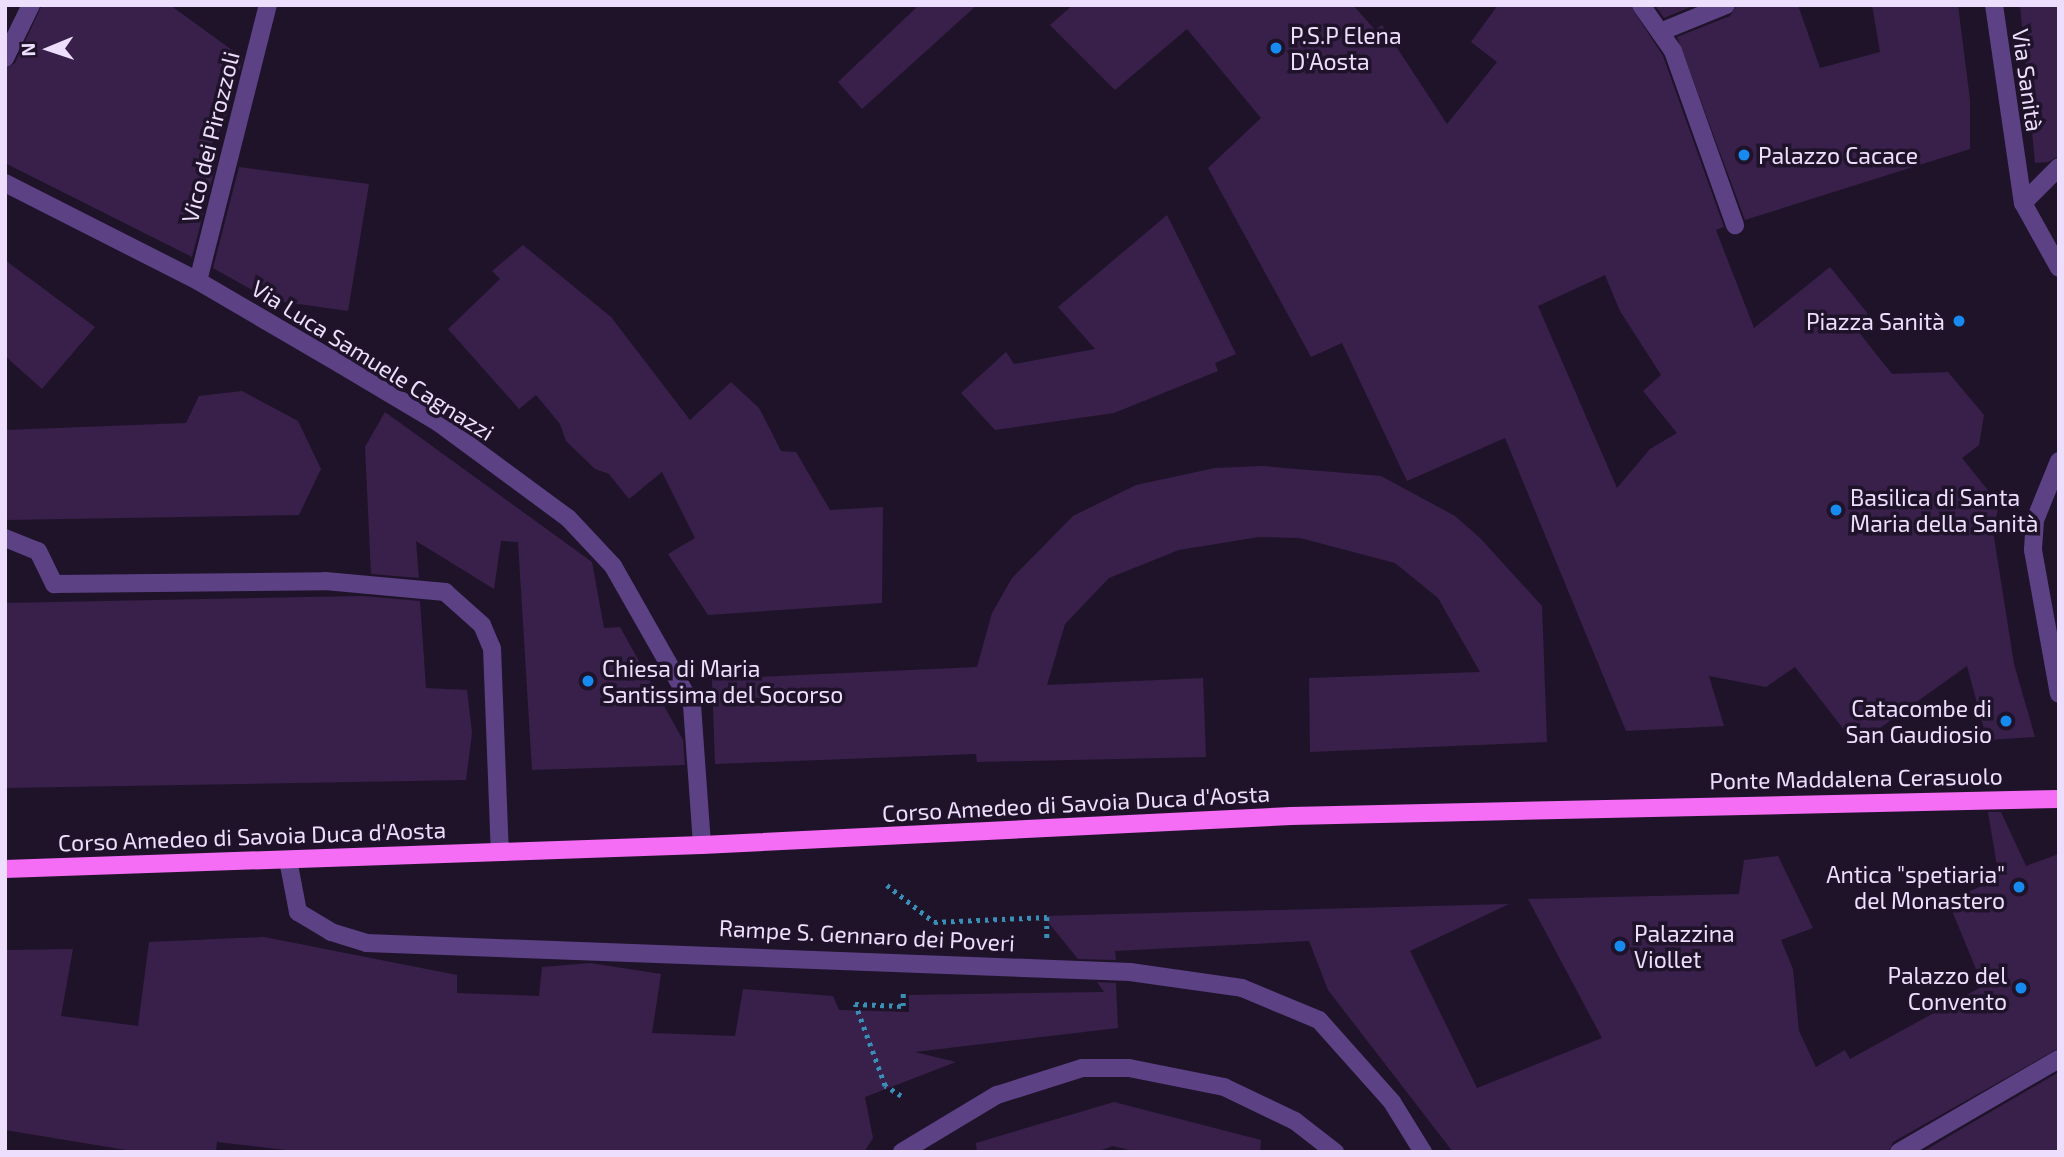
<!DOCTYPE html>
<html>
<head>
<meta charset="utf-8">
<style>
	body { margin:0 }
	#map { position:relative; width:2064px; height:1157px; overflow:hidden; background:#1f132a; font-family:"Exo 2",sans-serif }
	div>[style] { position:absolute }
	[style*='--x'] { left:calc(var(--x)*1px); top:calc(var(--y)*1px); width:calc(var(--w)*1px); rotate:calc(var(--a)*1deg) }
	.building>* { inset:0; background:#38204a }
	.path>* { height:4.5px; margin-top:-2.25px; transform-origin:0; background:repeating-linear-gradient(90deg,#398fb5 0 3.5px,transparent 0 8.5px) }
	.minor>* { height:18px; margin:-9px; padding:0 9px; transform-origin:9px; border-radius:9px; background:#5d4185 }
	.major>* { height:18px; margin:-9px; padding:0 9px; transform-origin:9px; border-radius:9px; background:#f56df5 }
	.dots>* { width:19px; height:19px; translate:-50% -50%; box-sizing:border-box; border:4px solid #1f132a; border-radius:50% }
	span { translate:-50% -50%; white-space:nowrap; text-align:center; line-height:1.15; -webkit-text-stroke:7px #1f132a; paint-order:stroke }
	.poi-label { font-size:23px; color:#eddefd }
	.left { translate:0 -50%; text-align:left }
	.right { translate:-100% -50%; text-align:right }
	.street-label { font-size:23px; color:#eddefd }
	.frame { position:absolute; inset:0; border:7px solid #eddefd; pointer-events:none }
	.north { position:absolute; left:14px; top:14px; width:70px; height:70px; -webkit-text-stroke:5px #1f132a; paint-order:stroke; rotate:268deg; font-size:19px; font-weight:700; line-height:28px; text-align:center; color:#eddefd }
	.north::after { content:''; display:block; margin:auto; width:24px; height:32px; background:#eddefd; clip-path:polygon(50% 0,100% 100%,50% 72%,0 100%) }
</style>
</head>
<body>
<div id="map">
	<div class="building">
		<div style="clip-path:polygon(42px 5px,170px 5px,243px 58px,224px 123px,201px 162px,216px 164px,192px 257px,5px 163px,5px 69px,15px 63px)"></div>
		<div style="clip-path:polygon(919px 5px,977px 5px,862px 109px,838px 82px)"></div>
		<div style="clip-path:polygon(evenodd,1073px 5px,1353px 5px,1375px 30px,1382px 25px,1447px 124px,1497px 62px,1471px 42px,1498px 5px,1630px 5px,1663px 56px,1724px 227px,1716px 230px,1754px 328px,1830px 267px,1868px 314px,1854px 326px,1892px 374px,1948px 372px,1984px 415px,1979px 445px,1962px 458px,1999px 504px,1993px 531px,2014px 664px,2035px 737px,1987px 740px,1967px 666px,1856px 745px,1795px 667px,1766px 687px,1709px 676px,1724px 726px,1626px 731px,1505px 438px,1407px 481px,1342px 343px,1311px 357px,1208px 168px,1261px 118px,1187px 29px,1115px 90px,1050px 25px,1073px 5px,1605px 275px,1620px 311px,1661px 375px,1643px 391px,1677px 433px,1650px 449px,1617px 488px,1538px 306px,1605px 275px)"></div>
		<div style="clip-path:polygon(1655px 5px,1695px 5px,1664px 18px)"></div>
		<div style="clip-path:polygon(1737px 5px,1798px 5px,1820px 68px,1880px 52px,1872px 5px,1958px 5px,1970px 100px,1970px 149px,1745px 220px,1677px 37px,1730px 16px)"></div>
		<div style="clip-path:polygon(2020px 5px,2059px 5px,2059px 156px,2048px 162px,2035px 163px)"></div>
		<div style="clip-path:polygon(239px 167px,369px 184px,348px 311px,270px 300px,213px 268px)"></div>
		<div style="clip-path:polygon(1167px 215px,1236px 354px,1215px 363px,1218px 371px,1114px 413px,995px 430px,961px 393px,1006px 352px,1014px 364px,1095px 349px,1058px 307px)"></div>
		<div style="clip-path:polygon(523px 245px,611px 317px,690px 420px,731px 382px,759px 408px,781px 451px,796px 452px,830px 510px,883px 507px,882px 603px,708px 615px,668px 554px,695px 538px,662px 472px,629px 499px,609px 474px,595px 469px,566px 441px,560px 424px,536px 395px,519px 409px,448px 329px,500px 279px,492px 271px)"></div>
		<div style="clip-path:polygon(5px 260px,95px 327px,42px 389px,5px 356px)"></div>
		<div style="clip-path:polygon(242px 391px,298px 421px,321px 469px,299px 515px,5px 520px,5px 430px,186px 423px,199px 396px)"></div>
		<div style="clip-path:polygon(385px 412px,592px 562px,604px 628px,620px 627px,683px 740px,685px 765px,532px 770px,518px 542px,501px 541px,494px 589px,416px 541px,419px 578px,371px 574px,365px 447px)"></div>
		<div style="clip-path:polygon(1262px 466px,1381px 476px,1455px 516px,1480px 538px,1542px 606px,1547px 742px,1310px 752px,1309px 678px,1480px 672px,1438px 598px,1395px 563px,1300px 538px,1259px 537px,1179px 550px,1109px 578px,1065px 624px,1047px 685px,1203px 678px,1206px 757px,977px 762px,976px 754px,715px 764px,712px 679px,977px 667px,992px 613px,1012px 578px,1073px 516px,1136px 485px,1215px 468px)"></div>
		<div style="clip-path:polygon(362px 596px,420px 601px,426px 688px,467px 690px,472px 733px,466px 780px,5px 788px,5px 603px)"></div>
		<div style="clip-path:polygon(1988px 812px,2001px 812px,2026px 866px,2059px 854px,2059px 1048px,1893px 1142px,1888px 1152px,1453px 1152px,1328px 990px,1309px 941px,1115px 951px,1116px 960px,1078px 959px,1043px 916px,1509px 904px,1410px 951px,1477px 1088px,1602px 1038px,1528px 899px,1739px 894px,1744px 860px,1778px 856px,1813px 928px,1781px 940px,1793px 969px,1799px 1031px,1816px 1067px,1845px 1050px,1850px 1059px,1983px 986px,1948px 901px,1999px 878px)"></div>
		<div style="clip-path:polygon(264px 937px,457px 975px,457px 993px,539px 996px,542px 967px,590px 963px,661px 974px,652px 1033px,735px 1036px,743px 989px,833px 996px,839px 1010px,909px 1012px,909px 995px,1104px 992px,1097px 982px,1116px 983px,1118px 1028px,915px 1052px,956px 1062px,865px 1097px,873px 1138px,864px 1152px,303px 1152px,217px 1142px,216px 1152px,138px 1152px,5px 1130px,5px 950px,73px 949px,61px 1016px,138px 1026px,149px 942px)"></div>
		<div style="clip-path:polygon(2059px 1072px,2059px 1152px,1922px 1152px)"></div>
		<div style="clip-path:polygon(1114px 1102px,1261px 1140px,1260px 1152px,1137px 1152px,1113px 1146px,1096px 1152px,977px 1152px,976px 1143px)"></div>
	</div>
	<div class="path">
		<div style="--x:887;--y:885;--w:60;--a:38.2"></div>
		<div style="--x:934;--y:922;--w:113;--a:-2.5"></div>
		<div style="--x:1047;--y:917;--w:23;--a:90"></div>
		<div style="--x:901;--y:1096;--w:19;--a:-148"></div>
		<div style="--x:885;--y:1086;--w:87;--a:-110.1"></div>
		<div style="--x:855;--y:1004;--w:48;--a:2.4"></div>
		<div style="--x:903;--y:1006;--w:13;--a:-90"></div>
	</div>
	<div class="minor">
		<div style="--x:1641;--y:5;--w:56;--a:55.2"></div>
		<div style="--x:1673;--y:51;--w:185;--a:70.4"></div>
		<div style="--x:1994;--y:5;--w:200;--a:81.7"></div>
		<div style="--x:2023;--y:203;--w:74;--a:61"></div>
		<div style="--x:1660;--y:32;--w:71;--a:-22.2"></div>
		<div style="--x:5;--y:58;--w:59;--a:-63.9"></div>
		<div style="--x:5;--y:183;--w:216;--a:26.9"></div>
		<div style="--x:198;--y:281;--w:164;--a:30.3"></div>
		<div style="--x:340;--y:364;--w:115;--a:30.8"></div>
		<div style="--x:439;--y:423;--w:160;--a:36.4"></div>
		<div style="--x:568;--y:518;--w:66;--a:46.8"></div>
		<div style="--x:613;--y:566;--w:160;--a:60.4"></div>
		<div style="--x:692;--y:705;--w:140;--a:85.9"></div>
		<div style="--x:2023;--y:203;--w:51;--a:-45"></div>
		<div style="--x:198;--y:281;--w:285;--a:-75.8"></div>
		<div style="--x:2059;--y:461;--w:64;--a:112.1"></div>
		<div style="--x:2035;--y:520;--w:30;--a:94"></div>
		<div style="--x:2033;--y:550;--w:146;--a:79.8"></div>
		<div style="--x:5;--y:538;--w:35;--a:22"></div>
		<div style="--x:38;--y:551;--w:37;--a:64"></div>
		<div style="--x:54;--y:584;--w:271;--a:-0.6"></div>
		<div style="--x:325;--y:581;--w:121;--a:5.2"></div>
		<div style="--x:445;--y:592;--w:50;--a:41.7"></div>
		<div style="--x:482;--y:625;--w:25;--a:67"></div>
		<div style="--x:492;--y:648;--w:204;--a:87.8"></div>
		<div style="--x:288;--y:860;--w:53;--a:79.1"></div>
		<div style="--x:298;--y:912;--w:39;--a:31"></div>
		<div style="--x:331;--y:932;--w:37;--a:17"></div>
		<div style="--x:366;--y:943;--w:765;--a:2.17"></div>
		<div style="--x:1130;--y:972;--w:113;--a:8.1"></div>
		<div style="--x:1242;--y:988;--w:83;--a:22.6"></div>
		<div style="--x:1319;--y:1020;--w:110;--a:48.3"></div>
		<div style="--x:1392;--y:1102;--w:59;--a:58.2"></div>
		<div style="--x:902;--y:1152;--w:111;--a:-31"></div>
		<div style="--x:997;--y:1095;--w:89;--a:-17.6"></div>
		<div style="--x:1082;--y:1068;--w:47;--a:0"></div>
		<div style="--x:1129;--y:1068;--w:97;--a:11.3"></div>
		<div style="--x:1224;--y:1087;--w:79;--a:25.6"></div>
		<div style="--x:1295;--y:1121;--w:51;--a:37.8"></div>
		<div style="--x:1899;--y:1152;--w:185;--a:-30.2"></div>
	</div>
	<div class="major">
		<div style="--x:5;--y:869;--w:697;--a:-1.97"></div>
		<div style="--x:702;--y:845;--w:590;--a:-2.82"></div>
		<div style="--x:1291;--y:816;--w:768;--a:-1.27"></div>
	</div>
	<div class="dots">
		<div style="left:1276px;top:48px;background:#178aef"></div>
		<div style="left:1744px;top:155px;background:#178aef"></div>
		<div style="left:1959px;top:321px;background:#178aef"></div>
		<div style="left:1836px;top:510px;background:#178aef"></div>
		<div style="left:588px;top:681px;background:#178aef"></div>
		<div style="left:2006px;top:721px;background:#178aef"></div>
		<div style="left:2019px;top:887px;background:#178aef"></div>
		<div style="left:1620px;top:946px;background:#178aef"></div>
		<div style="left:2021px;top:988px;background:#178aef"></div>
	</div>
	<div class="poi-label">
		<span class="left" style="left:1290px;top:48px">P.S.P Elena<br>D'Aosta</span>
		<span class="left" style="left:1758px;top:155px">Palazzo Cacace</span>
		<span class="right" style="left:1945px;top:321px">Piazza Sanità</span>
		<span class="left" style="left:1850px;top:510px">Basilica di Santa<br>Maria della Sanità</span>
		<span class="left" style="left:602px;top:681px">Chiesa di Maria<br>Santissima del Socorso</span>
		<span class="right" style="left:1992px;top:721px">Catacombe di<br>San Gaudiosio</span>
		<span class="right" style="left:2005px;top:887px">Antica "spetiaria"<br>del Monastero</span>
		<span class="left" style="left:1634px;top:946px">Palazzina<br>Viollet</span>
		<span class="right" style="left:2007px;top:988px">Palazzo del<br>Convento</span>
	</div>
	<div class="street-label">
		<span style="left:2028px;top:80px;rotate:82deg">Via Sanità</span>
		<span style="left:210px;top:137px;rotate:-76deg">Vico dei Pirozzoli</span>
		<span style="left:373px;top:360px;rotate:32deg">Via Luca Samuele Cagnazzi</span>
		<span style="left:1856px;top:778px;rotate:-1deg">Ponte Maddalena Cerasuolo</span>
		<span style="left:1076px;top:803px;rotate:-3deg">Corso Amedeo di Savoia Duca d'Aosta</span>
		<span style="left:252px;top:836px;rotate:-2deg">Corso Amedeo di Savoia Duca d'Aosta</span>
		<span style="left:867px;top:935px;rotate:3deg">Rampe S. Gennaro dei Poveri</span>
	</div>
	<div class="frame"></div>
	<div class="north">N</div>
</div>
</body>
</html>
